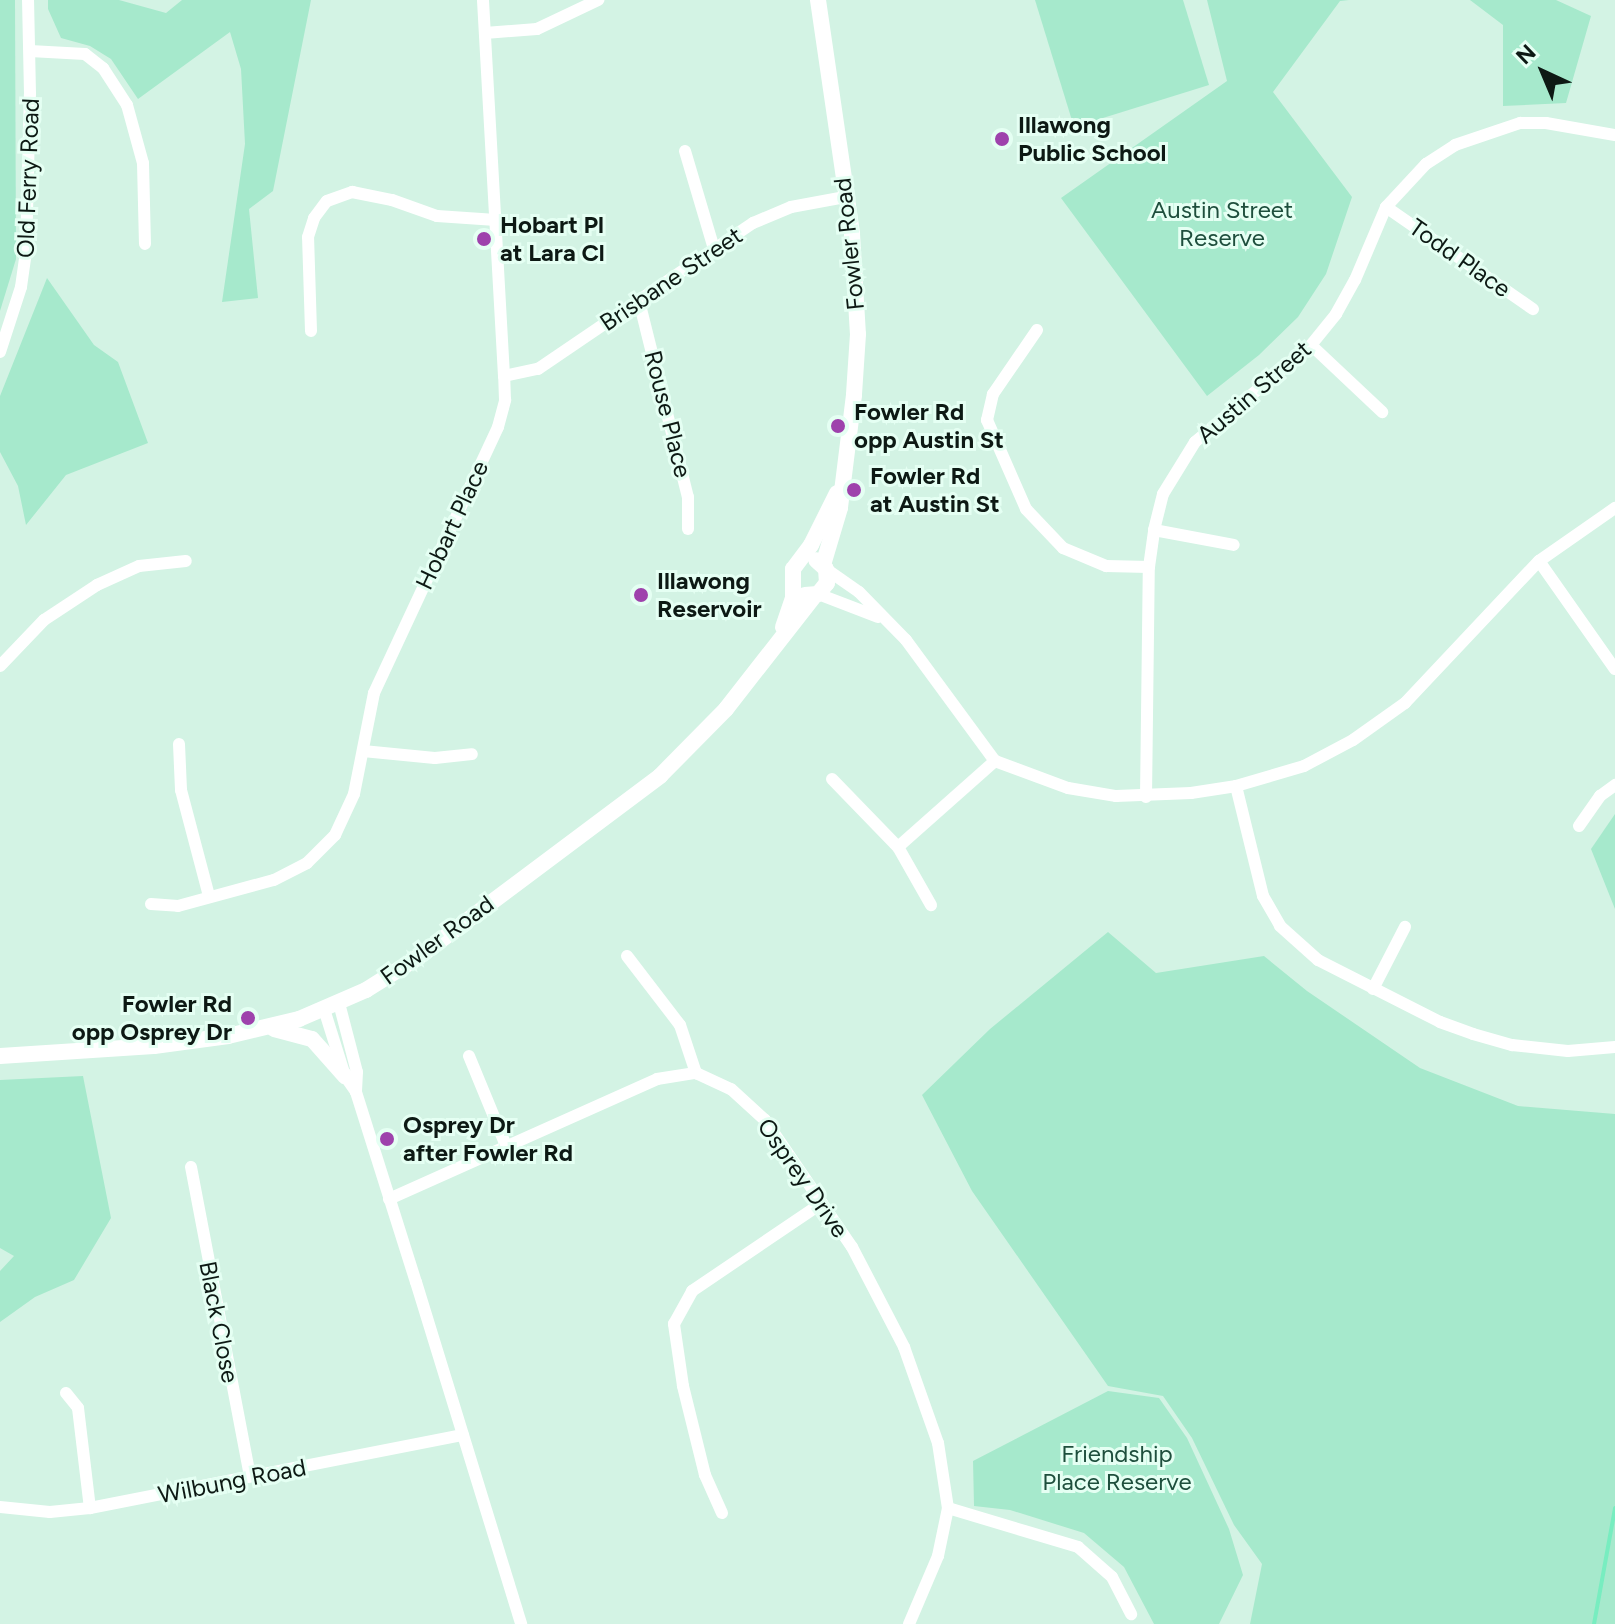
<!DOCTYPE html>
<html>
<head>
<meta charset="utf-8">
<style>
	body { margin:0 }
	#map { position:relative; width:1615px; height:1624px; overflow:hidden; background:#d3f3e4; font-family:Figtree,sans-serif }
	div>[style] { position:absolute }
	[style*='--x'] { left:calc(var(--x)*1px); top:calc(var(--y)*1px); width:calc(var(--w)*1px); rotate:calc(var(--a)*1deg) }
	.green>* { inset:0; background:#a6e9cc }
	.stream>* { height:4px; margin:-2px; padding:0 2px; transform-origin:2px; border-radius:2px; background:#78edc0 }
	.minor>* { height:12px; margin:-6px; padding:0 6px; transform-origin:6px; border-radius:6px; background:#fff }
	.tertiary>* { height:16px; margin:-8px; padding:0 8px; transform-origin:8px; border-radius:8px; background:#fff }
	.dots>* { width:22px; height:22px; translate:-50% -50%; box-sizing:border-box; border:4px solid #e5fff3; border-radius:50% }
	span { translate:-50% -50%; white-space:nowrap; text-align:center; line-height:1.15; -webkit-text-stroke:6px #e5fff3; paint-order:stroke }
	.poi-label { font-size:24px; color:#0d1914; font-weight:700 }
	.left { translate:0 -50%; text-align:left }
	.right { translate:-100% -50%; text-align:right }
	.street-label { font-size:24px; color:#0d1914 }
	.park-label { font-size:24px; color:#1e4f3d }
	.north { position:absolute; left:1503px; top:32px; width:80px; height:80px; -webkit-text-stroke:6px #e5fff3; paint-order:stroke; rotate:316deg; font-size:22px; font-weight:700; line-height:32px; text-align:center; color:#0d1914 }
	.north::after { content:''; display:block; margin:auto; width:28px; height:36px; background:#0d1914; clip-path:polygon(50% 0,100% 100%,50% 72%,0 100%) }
</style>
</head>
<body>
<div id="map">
	<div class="green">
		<div style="clip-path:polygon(0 0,15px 0,16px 259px,0 311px)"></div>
		<div style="clip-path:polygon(48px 0,119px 0,166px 13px,182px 0,311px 0,273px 191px,249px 209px,258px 298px,222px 302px,245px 144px,241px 69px,230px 32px,138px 99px,111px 59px,90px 46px,61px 38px,48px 9px)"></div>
		<div style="clip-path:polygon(1035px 0,1183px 0,1209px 85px,1074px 127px)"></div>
		<div style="clip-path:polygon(1207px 0,1349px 0,1340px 1px,1273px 92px,1352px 197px,1326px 274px,1298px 317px,1259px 355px,1207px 396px,1061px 198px,1227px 81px)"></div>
		<div style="clip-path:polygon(1470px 0,1556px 0,1591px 16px,1566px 103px,1503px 106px,1503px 25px)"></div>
		<div style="clip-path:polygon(47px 278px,94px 345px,118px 362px,148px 443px,66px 475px,26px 525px,18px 486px,0 452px,0 396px)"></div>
		<div style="clip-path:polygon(1615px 814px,1615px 909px,1591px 849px)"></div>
		<div style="clip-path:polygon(1108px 932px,1156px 973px,1264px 956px,1307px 991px,1420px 1068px,1518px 1106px,1615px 1114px,1615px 1624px,1250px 1624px,1262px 1564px,1234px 1525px,1192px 1438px,1163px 1396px,1108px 1386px,972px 1191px,922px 1095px,990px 1029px)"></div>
		<div style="clip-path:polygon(83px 1076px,111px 1218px,74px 1280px,35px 1297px,0 1322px,0 1271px,14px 1256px,0 1248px,0 1080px)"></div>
		<div style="clip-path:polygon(1108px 1391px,1159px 1398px,1187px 1438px,1229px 1529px,1243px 1575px,1219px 1624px,1154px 1624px,1124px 1567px,1084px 1533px,1010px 1510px,974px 1506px,973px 1461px)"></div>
	</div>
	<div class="stream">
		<div style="--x:1594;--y:1624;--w:118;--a:-79.7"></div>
	</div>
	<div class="minor">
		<div style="--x:485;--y:33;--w:52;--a:-4.4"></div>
		<div style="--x:537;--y:29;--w:68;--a:-25.4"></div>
		<div style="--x:30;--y:51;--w:55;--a:3.1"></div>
		<div style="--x:85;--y:54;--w:23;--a:38"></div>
		<div style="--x:103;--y:68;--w:44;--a:57"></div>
		<div style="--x:127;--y:105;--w:60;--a:74.6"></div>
		<div style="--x:143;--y:163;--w:81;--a:88.6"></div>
		<div style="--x:685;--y:151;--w:102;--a:73.5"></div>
		<div style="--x:1386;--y:207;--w:179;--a:34.8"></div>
		<div style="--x:639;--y:301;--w:202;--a:76"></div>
		<div style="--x:688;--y:497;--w:32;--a:90"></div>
		<div style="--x:1037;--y:330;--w:78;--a:124.5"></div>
		<div style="--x:993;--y:394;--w:27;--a:103"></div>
		<div style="--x:987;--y:420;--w:97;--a:66.3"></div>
		<div style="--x:1026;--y:509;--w:54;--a:46.5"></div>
		<div style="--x:1063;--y:548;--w:47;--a:22.7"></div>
		<div style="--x:1106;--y:566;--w:43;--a:1.3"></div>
		<div style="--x:311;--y:331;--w:94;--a:-91.8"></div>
		<div style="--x:308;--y:237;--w:20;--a:-72"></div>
		<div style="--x:314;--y:218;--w:21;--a:-53"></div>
		<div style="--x:327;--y:201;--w:27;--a:-20"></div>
		<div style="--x:352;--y:192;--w:41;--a:11.3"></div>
		<div style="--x:392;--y:200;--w:48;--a:19.6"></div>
		<div style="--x:437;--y:216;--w:59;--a:3.9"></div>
		<div style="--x:1311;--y:345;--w:98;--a:43.3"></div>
		<div style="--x:0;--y:352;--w:68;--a:-72.1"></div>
		<div style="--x:21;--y:287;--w:34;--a:-82"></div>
		<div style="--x:26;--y:253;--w:159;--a:-88.6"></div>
		<div style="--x:30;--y:94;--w:94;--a:-91.2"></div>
		<div style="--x:504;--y:376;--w:35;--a:-12"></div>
		<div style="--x:538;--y:369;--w:260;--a:-34.2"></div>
		<div style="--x:753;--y:223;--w:41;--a:-22.8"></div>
		<div style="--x:791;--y:207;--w:55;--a:-10.5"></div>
		<div style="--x:1154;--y:530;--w:81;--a:10.6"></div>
		<div style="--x:1539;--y:561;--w:132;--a:54.9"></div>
		<div style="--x:826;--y:569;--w:40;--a:34.9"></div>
		<div style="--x:859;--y:592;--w:67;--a:45.6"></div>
		<div style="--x:906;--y:640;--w:150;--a:53.7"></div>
		<div style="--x:995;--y:761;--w:78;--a:20.3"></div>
		<div style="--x:1068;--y:788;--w:49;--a:9.5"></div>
		<div style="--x:1116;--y:796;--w:75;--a:-2.3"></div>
		<div style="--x:1191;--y:793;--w:46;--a:-8.8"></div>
		<div style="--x:1236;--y:786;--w:71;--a:-16.4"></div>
		<div style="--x:1304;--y:766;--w:55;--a:-28"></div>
		<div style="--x:1353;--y:740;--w:64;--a:-35.4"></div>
		<div style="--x:1405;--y:703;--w:195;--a:-46.7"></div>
		<div style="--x:1539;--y:561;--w:93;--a:-34.9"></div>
		<div style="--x:818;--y:594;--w:64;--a:21"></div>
		<div style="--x:0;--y:666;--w:64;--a:-46.3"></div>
		<div style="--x:44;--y:620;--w:64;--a:-33.4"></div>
		<div style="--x:97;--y:585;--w:46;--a:-24.3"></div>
		<div style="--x:139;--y:566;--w:47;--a:-6.1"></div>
		<div style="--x:179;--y:744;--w:46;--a:87.5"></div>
		<div style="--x:181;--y:790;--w:110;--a:75.2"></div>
		<div style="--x:363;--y:751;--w:72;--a:5.6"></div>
		<div style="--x:435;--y:758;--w:37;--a:-6"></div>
		<div style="--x:832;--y:779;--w:95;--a:45.9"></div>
		<div style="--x:898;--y:847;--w:67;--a:60.4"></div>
		<div style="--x:1236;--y:786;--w:113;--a:76.2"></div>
		<div style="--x:1263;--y:896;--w:34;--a:60"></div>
		<div style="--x:1280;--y:926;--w:51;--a:41.8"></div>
		<div style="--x:1318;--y:960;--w:137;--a:26.9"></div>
		<div style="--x:1440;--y:1022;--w:35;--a:20"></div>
		<div style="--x:1473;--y:1034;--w:41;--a:15.8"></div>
		<div style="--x:1512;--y:1045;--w:56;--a:6.1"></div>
		<div style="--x:1568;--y:1051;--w:47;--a:-4.9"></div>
		<div style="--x:1146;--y:797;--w:230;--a:-89.3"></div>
		<div style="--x:1149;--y:567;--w:37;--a:-82"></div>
		<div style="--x:1154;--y:530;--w:37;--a:-76"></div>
		<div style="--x:1163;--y:494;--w:61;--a:-58.4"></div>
		<div style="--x:1195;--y:442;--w:151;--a:-39.9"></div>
		<div style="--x:1311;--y:345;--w:40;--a:-51"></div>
		<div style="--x:1336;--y:314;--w:39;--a:-61"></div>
		<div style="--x:1355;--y:280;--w:79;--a:-67"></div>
		<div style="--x:1386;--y:207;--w:59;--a:-47.1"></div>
		<div style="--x:1426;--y:164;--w:35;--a:-33"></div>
		<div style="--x:1455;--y:145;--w:69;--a:-18.7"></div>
		<div style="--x:1520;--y:123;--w:26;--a:0"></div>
		<div style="--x:1546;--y:123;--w:70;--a:9.9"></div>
		<div style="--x:1579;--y:826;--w:37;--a:-55"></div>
		<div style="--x:1600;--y:796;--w:19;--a:-36"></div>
		<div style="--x:898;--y:847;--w:130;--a:-41.6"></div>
		<div style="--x:151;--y:904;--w:27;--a:4"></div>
		<div style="--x:178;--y:906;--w:99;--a:-15.2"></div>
		<div style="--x:274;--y:880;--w:37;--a:-27"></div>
		<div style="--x:307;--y:863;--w:40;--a:-45"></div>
		<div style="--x:335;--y:835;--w:45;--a:-65.1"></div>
		<div style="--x:354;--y:794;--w:103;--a:-78.8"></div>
		<div style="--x:374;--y:693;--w:293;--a:-65"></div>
		<div style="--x:498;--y:427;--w:28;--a:-75"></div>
		<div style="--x:505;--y:400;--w:24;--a:-92"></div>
		<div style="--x:504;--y:376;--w:377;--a:-93.2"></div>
		<div style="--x:627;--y:956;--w:87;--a:52.5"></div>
		<div style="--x:680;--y:1025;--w:51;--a:71.6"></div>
		<div style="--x:1373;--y:989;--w:70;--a:-62.7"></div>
		<div style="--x:339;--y:1003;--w:71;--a:75.4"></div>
		<div style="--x:357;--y:1072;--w:20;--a:93"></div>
		<div style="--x:324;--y:1009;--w:70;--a:72.6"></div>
		<div style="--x:345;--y:1076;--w:19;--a:55"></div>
		<div style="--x:356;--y:1092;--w:199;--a:72.5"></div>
		<div style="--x:416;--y:1282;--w:358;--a:72.9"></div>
		<div style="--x:469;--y:1056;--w:100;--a:67.6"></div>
		<div style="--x:191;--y:1167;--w:315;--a:79.2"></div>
		<div style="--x:389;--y:1199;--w:294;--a:-24.1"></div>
		<div style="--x:657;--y:1079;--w:39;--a:-9"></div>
		<div style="--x:696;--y:1073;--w:38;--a:25"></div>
		<div style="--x:731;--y:1089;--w:46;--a:42.4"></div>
		<div style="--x:765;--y:1120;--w:154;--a:55.6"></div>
		<div style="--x:852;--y:1247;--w:113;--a:62.5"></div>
		<div style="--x:904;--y:1347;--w:102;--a:70.5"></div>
		<div style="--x:938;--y:1443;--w:66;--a:81.3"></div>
		<div style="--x:948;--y:1508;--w:49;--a:101.8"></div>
		<div style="--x:938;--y:1556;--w:74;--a:113.1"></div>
		<div style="--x:66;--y:1393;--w:19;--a:51"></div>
		<div style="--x:78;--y:1408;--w:101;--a:83.2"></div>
		<div style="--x:0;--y:1507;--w:50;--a:5.7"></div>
		<div style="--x:50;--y:1512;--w:40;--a:-5.7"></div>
		<div style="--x:90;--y:1508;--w:380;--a:-11.1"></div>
		<div style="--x:948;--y:1508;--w:136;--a:16.7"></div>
		<div style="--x:1078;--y:1547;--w:45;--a:41.4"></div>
		<div style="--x:1112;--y:1577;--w:42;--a:62.8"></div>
		<div style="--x:722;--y:1513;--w:42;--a:-114.1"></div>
		<div style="--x:705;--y:1475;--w:92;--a:-103.9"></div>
		<div style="--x:683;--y:1386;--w:63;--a:-98.3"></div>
		<div style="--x:674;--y:1324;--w:38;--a:-61"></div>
		<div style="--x:692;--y:1291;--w:157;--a:-34.1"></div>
	</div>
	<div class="tertiary">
		<div style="--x:818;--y:0;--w:236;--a:81.7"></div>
		<div style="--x:852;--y:234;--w:100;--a:86.6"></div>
		<div style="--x:858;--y:334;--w:61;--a:93.8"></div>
		<div style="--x:854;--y:395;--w:114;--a:97.1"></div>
		<div style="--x:840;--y:508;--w:59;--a:106.6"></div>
		<div style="--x:805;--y:595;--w:13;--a:-4"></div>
		<div style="--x:818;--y:594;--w:14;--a:-51"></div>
		<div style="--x:827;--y:583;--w:14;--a:-94"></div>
		<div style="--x:826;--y:569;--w:13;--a:-138"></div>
		<div style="--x:783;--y:627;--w:31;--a:-71"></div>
		<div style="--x:793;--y:598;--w:29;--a:-90"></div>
		<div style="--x:793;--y:569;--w:30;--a:-53"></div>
		<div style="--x:811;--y:545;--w:58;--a:-63.4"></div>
		<div style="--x:274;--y:1029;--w:39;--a:15"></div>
		<div style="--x:312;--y:1039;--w:50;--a:48.3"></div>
		<div style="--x:0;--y:1056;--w:154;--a:-3.7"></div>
		<div style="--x:154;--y:1046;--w:75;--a:-7.7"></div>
		<div style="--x:228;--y:1036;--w:73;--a:-13.5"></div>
		<div style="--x:299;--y:1019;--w:73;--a:-23.4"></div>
		<div style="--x:366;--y:990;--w:60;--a:-32.1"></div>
		<div style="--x:417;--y:958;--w:304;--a:-36.8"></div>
		<div style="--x:660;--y:776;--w:94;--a:-45.4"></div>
		<div style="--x:726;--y:709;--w:145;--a:-52"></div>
	</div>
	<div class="dots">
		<div style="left:1002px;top:139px;background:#9e42ac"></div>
		<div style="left:484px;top:239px;background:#9e42ac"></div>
		<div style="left:838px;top:426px;background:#9e42ac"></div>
		<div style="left:854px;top:490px;background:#9e42ac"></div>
		<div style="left:641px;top:595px;background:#9e42ac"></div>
		<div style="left:248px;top:1018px;background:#9e42ac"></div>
		<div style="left:387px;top:1139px;background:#9e42ac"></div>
	</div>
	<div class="poi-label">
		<span class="left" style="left:1018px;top:139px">Illawong<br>Public School</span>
		<span class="left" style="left:500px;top:239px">Hobart Pl<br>at Lara Cl</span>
		<span class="left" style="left:854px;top:426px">Fowler Rd<br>opp Austin St</span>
		<span class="left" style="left:870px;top:490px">Fowler Rd<br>at Austin St</span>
		<span class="left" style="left:657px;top:595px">Illawong<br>Reservoir</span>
		<span class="right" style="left:232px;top:1018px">Fowler Rd<br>opp Osprey Dr</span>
		<span class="left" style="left:403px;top:1139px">Osprey Dr<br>after Fowler Rd</span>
	</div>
	<div class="street-label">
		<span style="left:28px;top:178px;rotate:-88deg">Old Ferry Road</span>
		<span style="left:849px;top:244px;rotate:-96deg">Fowler Road</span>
		<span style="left:1460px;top:258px;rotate:35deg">Todd Place</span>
		<span style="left:671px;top:279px;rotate:-34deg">Brisbane Street</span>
		<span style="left:1254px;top:392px;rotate:-41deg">Austin Street</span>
		<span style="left:668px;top:414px;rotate:76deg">Rouse Place</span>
		<span style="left:452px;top:525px;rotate:-65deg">Hobart Place</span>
		<span style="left:437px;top:940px;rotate:-36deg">Fowler Road</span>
		<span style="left:803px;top:1178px;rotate:55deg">Osprey Drive</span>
		<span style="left:219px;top:1322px;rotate:79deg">Black Close</span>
		<span style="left:232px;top:1481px;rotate:-11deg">Wilbung Road</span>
	</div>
	<div class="park-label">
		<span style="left:1222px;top:224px">Austin Street<br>Reserve</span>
		<span style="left:1117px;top:1468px">Friendship<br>Place Reserve</span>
	</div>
	<div class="north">N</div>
</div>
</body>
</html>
